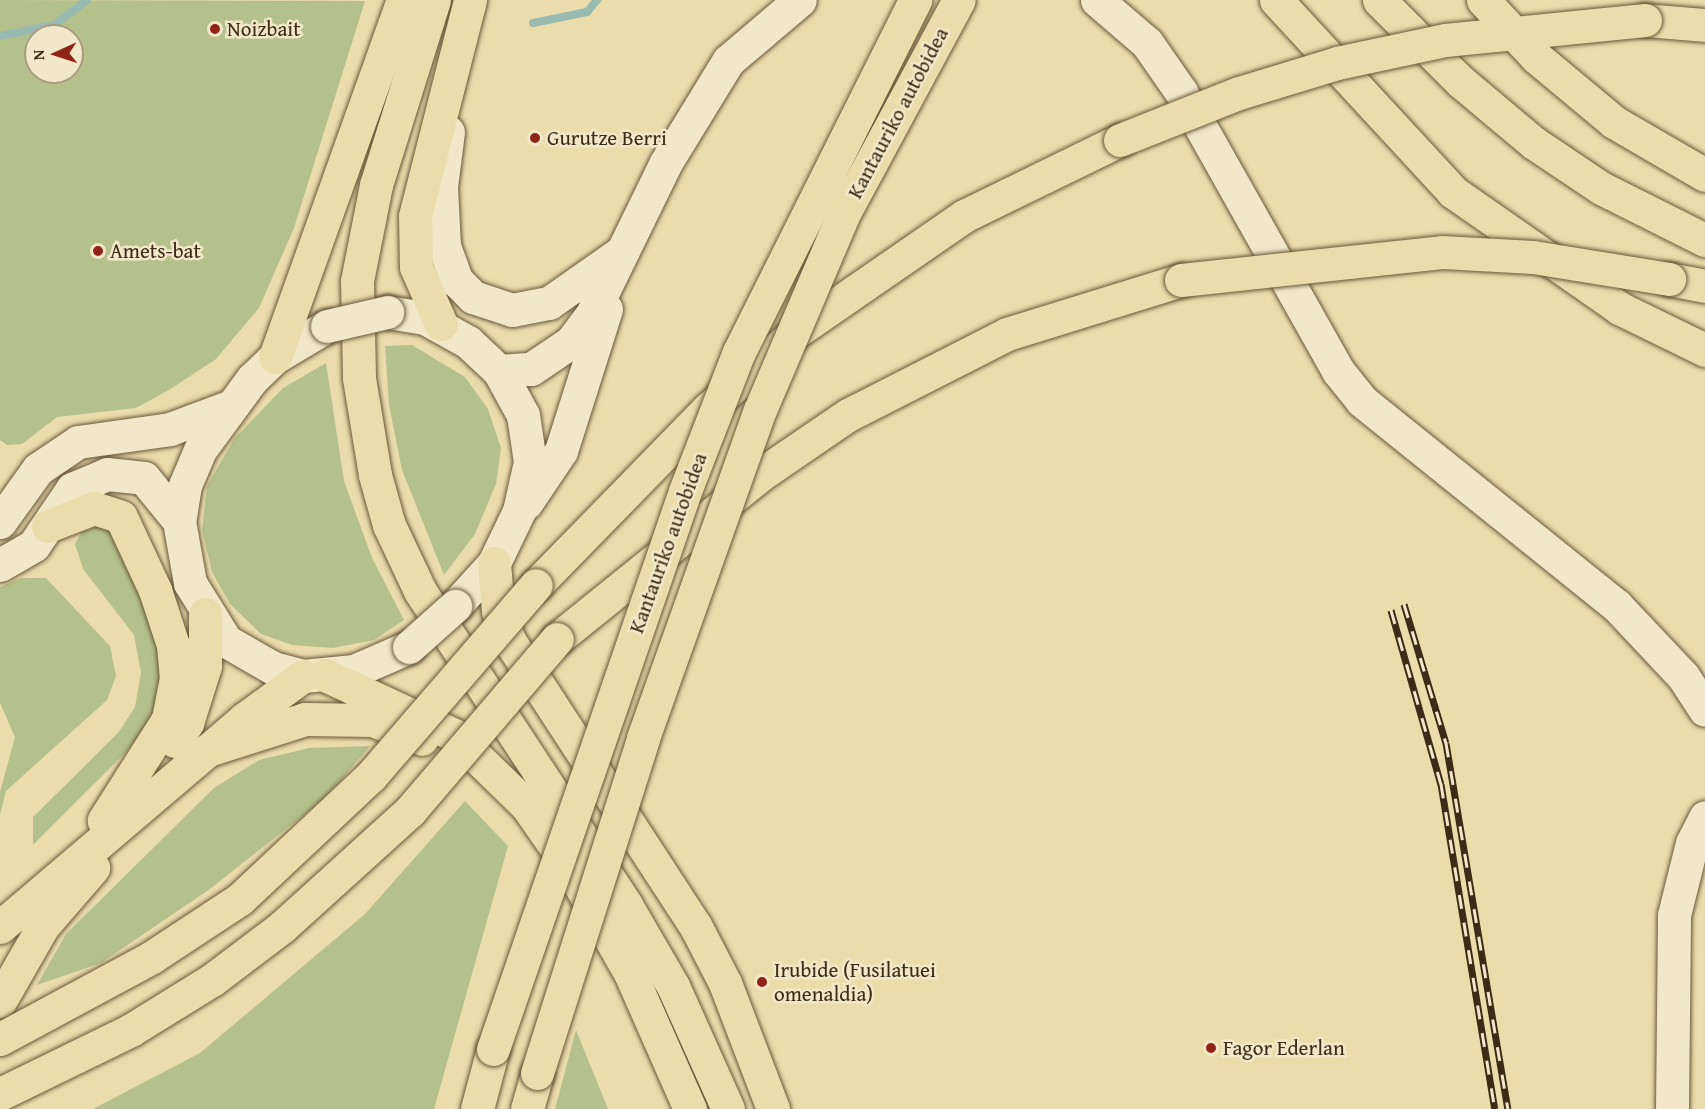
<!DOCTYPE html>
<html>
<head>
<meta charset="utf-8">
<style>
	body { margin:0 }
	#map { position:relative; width:1705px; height:1109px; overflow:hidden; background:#ebdcac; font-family:"Gentium Book Plus",serif }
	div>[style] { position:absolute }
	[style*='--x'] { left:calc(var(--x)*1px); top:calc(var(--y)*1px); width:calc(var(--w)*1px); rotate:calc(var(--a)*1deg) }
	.green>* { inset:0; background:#b5c18c }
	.stream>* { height:8px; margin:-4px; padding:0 4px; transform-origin:4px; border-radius:4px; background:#99bab1 }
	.roads { filter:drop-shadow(0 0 2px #68573b) drop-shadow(0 0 2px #68573b) }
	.minor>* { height:33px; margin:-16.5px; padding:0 16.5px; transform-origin:16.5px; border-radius:16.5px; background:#f2e8c9 }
	.major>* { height:33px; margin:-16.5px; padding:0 16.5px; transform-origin:16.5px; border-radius:16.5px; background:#ebdcac }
	.highway>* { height:33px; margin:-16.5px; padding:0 16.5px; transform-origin:16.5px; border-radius:16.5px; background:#ebdcac }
	.rail>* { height:7px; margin-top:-3.5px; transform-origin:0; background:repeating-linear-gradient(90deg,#f2e8c9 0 14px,#3c2b15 0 28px); box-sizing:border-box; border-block:2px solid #3c2b15 }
	.bridges { filter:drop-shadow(0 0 2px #68573b) drop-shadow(0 0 2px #68573b) }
	.minor-bridge>* { height:33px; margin:-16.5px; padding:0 16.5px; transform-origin:16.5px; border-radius:16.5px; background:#f2e8c9 }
	.highway-bridge>* { height:33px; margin:-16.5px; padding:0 16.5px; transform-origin:16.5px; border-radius:16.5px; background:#ebdcac }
	.dots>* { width:16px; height:16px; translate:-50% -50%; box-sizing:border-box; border:3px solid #f2e8c9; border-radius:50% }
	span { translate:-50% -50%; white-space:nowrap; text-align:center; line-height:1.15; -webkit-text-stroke:5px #f2e8c9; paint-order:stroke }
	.poi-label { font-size:21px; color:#3c2b15 }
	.left { translate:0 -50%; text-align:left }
	.street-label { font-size:21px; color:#3c2b15 }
	.north { position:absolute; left:24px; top:24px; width:60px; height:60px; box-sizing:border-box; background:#f2e8c9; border:2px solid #a99c81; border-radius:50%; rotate:267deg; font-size:16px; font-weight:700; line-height:24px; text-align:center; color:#3c2b15 }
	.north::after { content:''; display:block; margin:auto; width:21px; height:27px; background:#8f2418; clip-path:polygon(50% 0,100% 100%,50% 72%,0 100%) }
</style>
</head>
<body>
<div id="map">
	<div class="green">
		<div style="clip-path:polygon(evenodd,0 0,365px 1px,294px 228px,259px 308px,216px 359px,169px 390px,136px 408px,57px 417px,22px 444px,7px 445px,0 440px,0 0,36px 36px,72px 36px,72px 72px,36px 72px,36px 36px)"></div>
		<div style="clip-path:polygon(412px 345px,465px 377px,488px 409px,501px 448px,496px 484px,475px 534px,444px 575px,402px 470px,389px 405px,385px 346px)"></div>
		<div style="clip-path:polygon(326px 363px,344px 481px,372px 558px,404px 620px,374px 640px,333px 648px,292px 645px,261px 634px,230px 604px,212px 572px,202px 530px,207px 486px,234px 439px,283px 388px)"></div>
		<div style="clip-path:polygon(100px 526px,114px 531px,158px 640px,160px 686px,150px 721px,127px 751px,33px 845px,33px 817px,118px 733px,135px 707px,141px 673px,134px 635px,83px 569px,75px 544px,82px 531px)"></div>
		<div style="clip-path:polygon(21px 578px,46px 578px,110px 646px,116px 676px,107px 700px,6px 791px,0 815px,0 792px,15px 737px,0 703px,0 587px)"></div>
		<div style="clip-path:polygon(370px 746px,325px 798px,210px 889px,101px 963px,37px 985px,66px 934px,214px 788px,259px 760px,309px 748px)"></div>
		<div style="clip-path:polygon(465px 801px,508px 846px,434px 1109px,93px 1109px,200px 1053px,365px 914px)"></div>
		<div style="clip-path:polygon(576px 1030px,608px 1109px,555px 1109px)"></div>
	</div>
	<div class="stream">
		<div style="--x:533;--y:23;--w:55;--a:-11.5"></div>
		<div style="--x:587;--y:12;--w:16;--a:-50"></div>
		<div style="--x:0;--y:36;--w:55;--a:-11.5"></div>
		<div style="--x:54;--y:25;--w:41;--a:-37.1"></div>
	</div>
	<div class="roads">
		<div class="minor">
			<div style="--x:1097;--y:0;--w:66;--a:40.7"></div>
			<div style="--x:1147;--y:43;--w:60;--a:55.2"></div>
			<div style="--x:1181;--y:92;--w:320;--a:60.6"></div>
			<div style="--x:1338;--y:371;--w:38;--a:51"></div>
			<div style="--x:1362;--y:401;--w:326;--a:38.8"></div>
			<div style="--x:1616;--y:605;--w:98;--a:46.7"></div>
			<div style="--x:1683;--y:676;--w:40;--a:57.1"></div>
			<div style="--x:448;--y:132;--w:55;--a:97.3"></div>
			<div style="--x:441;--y:187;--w:59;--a:87.1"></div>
			<div style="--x:444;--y:246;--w:37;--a:70"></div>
			<div style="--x:457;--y:281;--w:23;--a:45"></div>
			<div style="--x:473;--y:297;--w:41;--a:18.4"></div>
			<div style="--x:512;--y:310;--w:38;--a:-11"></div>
			<div style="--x:549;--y:303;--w:90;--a:-35.1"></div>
			<div style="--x:387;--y:312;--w:38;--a:9"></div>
			<div style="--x:425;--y:318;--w:49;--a:29.2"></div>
			<div style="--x:468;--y:342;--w:42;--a:43.1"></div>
			<div style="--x:499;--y:371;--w:50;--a:61.4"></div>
			<div style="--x:523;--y:415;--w:48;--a:81.5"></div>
			<div style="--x:530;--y:462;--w:50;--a:102.7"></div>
			<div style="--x:519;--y:511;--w:58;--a:115.7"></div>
			<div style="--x:494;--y:563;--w:58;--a:132.2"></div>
			<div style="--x:327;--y:326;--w:61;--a:149.2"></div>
			<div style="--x:275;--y:357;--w:32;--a:136"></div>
			<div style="--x:252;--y:379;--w:88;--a:126.2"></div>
			<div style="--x:200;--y:450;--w:38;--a:113"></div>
			<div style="--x:185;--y:485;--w:36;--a:99"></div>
			<div style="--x:179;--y:521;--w:63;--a:79.9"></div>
			<div style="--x:190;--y:583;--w:68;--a:58.2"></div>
			<div style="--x:226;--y:641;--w:54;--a:29.9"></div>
			<div style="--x:273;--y:668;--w:31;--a:15"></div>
			<div style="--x:303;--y:676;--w:51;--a:-5.6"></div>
			<div style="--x:354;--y:671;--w:60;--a:-23.6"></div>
			<div style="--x:499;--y:371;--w:32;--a:-4"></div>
			<div style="--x:531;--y:369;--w:48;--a:-34"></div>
			<div style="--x:571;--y:342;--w:35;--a:-53"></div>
			<div style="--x:592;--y:314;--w:167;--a:-64"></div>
			<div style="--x:665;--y:164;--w:121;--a:-58.5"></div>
			<div style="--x:728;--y:61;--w:94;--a:-40.3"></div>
			<div style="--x:526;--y:503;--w:63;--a:-56.1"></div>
			<div style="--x:561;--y:451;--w:149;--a:-72.4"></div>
			<div style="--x:0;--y:522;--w:65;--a:-54.4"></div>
			<div style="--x:38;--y:469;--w:48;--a:-34"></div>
			<div style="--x:78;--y:442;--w:93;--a:-8"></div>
			<div style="--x:170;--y:429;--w:60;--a:-20.6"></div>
			<div style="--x:0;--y:565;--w:39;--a:-30"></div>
			<div style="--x:34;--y:545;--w:68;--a:-55.8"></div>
			<div style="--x:72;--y:489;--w:38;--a:-23"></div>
			<div style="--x:107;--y:474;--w:37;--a:6"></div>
			<div style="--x:144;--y:478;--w:55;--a:50.9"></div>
			<div style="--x:1672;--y:1109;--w:194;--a:-89.4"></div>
			<div style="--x:1674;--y:915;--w:74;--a:-76"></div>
			<div style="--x:1692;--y:843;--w:29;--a:-63"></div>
		</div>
		<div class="major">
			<div style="--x:1276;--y:0;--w:261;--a:47.3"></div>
			<div style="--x:1453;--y:192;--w:203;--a:34.9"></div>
			<div style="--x:1619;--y:308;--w:96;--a:26"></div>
		</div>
		<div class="highway">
			<div style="--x:434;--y:0;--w:194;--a:107.4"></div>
			<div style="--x:376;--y:185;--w:98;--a:101.2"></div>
			<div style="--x:357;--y:281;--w:97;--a:88.8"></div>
			<div style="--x:359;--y:378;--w:98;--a:80.6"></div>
			<div style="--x:375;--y:475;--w:52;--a:74.4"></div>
			<div style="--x:389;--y:525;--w:73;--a:64.8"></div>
			<div style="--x:420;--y:591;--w:376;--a:56.7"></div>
			<div style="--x:626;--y:905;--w:94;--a:59.9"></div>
			<div style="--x:673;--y:986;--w:135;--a:65.9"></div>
			<div style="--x:1379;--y:0;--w:115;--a:45"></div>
			<div style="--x:1460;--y:81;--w:97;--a:40"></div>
			<div style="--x:1534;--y:143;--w:81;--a:33.9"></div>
			<div style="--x:1601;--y:188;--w:116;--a:26.6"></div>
			<div style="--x:1645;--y:20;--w:60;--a:4.8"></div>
			<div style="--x:1669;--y:279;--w:37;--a:11"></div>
			<div style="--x:441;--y:324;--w:62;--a:-113.7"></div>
			<div style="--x:416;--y:267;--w:51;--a:-91.1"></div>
			<div style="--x:415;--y:216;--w:223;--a:-75.7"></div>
			<div style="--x:275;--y:357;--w:379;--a:-70.3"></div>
			<div style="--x:48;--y:526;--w:49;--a:-21.4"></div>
			<div style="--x:94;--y:508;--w:28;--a:18"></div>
			<div style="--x:121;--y:517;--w:81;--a:65"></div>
			<div style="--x:155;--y:590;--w:58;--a:71.9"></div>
			<div style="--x:173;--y:645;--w:33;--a:85"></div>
			<div style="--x:176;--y:678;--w:42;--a:101"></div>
			<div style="--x:168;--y:719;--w:120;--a:122.4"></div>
			<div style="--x:494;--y:563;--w:48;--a:85.2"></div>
			<div style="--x:498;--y:611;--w:31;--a:69"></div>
			<div style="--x:509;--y:640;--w:340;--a:56.9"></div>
			<div style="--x:695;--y:925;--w:65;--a:62.7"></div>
			<div style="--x:725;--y:983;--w:135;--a:69.1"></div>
			<div style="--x:536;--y:585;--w:246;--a:-45.7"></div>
			<div style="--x:708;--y:409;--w:117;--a:-41.2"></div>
			<div style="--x:796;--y:332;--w:204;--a:-34.6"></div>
			<div style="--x:964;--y:216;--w:174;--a:-26"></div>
			<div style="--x:557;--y:639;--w:261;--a:-38.9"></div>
			<div style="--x:760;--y:475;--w:107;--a:-34.3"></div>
			<div style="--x:848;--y:415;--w:178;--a:-27"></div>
			<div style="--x:1007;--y:334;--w:182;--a:-17.2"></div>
			<div style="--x:325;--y:675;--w:142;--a:24.9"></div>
			<div style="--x:454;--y:735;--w:102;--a:44.2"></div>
			<div style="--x:527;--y:806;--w:75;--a:55.3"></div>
			<div style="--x:570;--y:868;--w:121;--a:60.3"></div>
			<div style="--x:630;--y:973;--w:149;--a:66.2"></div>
			<div style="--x:175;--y:741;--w:22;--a:-56"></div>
			<div style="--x:187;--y:723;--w:60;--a:-72.5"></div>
			<div style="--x:205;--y:666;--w:52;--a:-90"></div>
			<div style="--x:208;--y:750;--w:102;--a:-17.7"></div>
			<div style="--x:305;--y:719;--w:67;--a:0.9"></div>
			<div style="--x:372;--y:720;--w:53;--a:20.8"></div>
			<div style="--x:0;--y:927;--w:321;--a:-40.4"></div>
			<div style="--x:244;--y:719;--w:73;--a:-36.1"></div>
			<div style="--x:0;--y:1001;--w:86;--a:-60.2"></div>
			<div style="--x:43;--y:926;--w:77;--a:-49.2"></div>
			<div style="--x:477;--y:1109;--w:62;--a:-75.1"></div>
			<div style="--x:527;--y:1109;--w:37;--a:-74"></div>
		</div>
	</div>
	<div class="rail">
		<div style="--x:1404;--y:604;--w:145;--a:73.2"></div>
		<div style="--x:1446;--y:743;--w:371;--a:80.4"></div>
		<div style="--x:1391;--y:610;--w:181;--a:74"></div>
		<div style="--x:1441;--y:784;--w:329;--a:80.6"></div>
	</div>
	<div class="bridges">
		<div class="minor-bridge">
			<div style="--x:327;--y:326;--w:62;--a:-13.1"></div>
			<div style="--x:409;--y:647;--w:62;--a:-41.7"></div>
		</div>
		<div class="highway-bridge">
			<div style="--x:1483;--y:0;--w:78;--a:47.1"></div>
			<div style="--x:1536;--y:57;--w:102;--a:39.8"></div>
			<div style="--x:1614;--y:122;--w:105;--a:30.2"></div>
			<div style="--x:1120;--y:140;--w:128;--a:-21.6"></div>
			<div style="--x:1239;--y:93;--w:102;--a:-17"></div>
			<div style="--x:1337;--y:63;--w:110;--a:-12"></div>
			<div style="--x:1445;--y:40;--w:201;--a:-5.7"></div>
			<div style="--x:1181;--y:280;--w:262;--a:-6.1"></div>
			<div style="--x:1442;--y:252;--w:91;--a:3.1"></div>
			<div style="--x:1533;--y:257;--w:138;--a:9.2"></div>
			<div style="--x:0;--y:1039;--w:173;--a:-28.3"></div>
			<div style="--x:152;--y:957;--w:105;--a:-33.4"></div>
			<div style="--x:240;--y:899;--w:180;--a:-43.2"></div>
			<div style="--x:371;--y:776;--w:252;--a:-49.2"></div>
			<div style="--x:493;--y:1049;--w:590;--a:-71.01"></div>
			<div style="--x:685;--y:491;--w:149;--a:-68.8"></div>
			<div style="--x:739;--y:352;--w:394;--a:-63.4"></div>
			<div style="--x:537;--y:1073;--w:351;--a:-72.4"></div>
			<div style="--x:643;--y:738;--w:348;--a:-70.4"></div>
			<div style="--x:760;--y:410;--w:212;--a:-66.9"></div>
			<div style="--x:843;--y:215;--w:244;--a:-61.7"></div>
			<div style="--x:0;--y:1094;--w:146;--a:-26"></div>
			<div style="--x:131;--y:1030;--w:95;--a:-31.7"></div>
			<div style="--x:212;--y:980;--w:88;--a:-37.1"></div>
			<div style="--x:282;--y:927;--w:173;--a:-42.2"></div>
			<div style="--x:410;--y:811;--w:226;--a:-49.5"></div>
		</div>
	</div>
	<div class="dots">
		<div style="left:215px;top:29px;background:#8f2418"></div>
		<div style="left:535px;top:138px;background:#8f2418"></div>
		<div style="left:98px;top:251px;background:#8f2418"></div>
		<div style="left:762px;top:982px;background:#8f2418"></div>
		<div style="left:1211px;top:1048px;background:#8f2418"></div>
	</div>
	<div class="poi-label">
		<span class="left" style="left:227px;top:29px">Noizbait</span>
		<span class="left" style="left:547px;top:138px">Gurutze Berri</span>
		<span class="left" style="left:110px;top:251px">Amets-bat</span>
		<span class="left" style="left:774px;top:982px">Irubide (Fusilatuei<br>omenaldia)</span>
		<span class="left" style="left:1223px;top:1048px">Fagor Ederlan</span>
	</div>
	<div class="street-label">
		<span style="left:898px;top:113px;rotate:-62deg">Kantauriko autobidea</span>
		<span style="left:668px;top:543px;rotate:-70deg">Kantauriko autobidea</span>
	</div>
	<div class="north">N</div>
</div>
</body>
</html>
